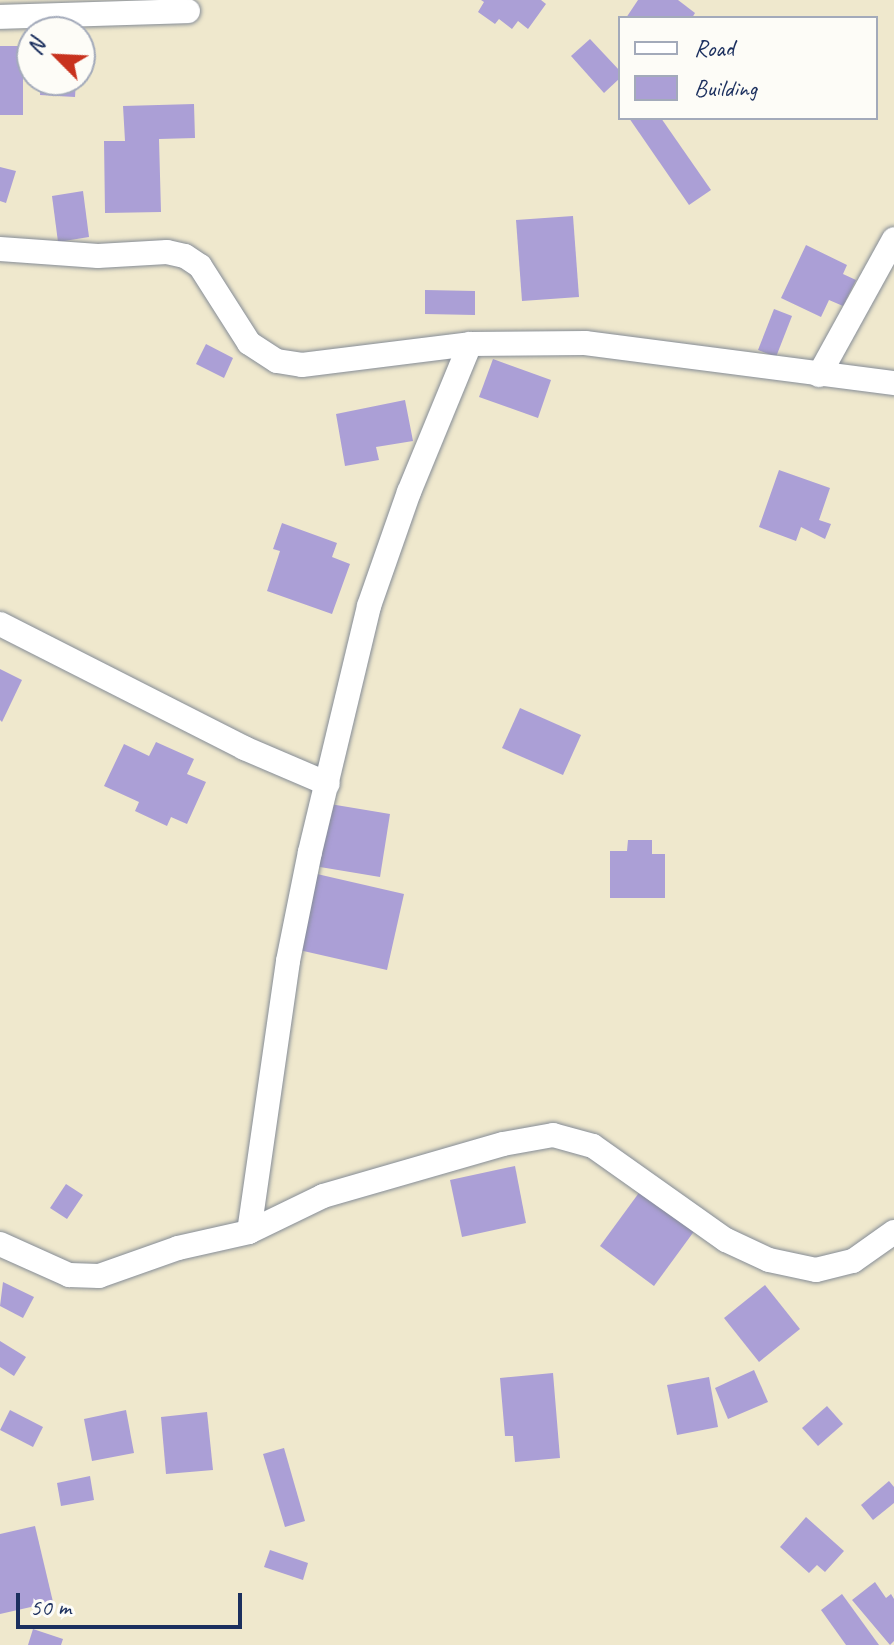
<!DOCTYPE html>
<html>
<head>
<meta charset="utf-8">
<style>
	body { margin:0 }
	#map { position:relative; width:894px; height:1645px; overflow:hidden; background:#efe8cd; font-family:Caveat,sans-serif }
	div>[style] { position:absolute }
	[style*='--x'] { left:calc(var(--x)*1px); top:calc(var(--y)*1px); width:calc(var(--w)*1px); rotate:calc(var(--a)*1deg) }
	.building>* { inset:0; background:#ab9fd6 }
	.roads { filter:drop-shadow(0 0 2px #858c96) drop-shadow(0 0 2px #858c96) }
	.street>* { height:24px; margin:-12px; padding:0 12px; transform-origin:12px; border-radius:12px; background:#fff }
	span { translate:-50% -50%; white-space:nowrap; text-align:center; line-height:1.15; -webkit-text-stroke:6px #fdfcf7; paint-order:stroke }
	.legend { position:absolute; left:618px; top:16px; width:260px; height:104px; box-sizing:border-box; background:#fdfcf7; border:2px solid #a3aaba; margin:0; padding:10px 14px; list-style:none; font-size:24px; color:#1b2f5e }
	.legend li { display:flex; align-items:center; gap:16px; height:40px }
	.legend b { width:40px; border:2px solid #a3aaba }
	.north { position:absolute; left:16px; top:16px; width:80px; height:80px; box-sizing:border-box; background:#fdfcf7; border:2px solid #a3aaba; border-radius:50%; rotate:294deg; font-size:22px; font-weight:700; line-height:32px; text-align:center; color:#1b2f5e }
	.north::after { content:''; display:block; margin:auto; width:28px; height:36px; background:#c8321e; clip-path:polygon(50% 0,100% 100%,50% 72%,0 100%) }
	.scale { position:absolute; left:16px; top:1593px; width:226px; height:36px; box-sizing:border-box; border:4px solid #1b2f5e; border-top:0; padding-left:10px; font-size:24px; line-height:28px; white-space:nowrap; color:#1b2f5e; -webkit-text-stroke:6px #fdfcf7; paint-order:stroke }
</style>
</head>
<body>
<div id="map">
	<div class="building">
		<div style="clip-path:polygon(481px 0,541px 0,546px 4px,528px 29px,518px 21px,512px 29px,499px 19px,495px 24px,478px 12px,484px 2px)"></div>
		<div style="clip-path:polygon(638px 0,678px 0,695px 13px,692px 18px,626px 18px)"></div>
		<div style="clip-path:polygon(590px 39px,620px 71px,620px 78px,604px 93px,571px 56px)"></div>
		<div style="clip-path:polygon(0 46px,23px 46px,23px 115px,0 115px)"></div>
		<div style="clip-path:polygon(41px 80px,76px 80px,75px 97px,40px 95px)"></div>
		<div style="clip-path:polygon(194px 104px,195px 138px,159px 139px,161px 212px,105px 213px,104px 141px,125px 141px,123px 106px)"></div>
		<div style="clip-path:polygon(629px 118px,661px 118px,711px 190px,689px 205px)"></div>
		<div style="clip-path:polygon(0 167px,16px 171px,6px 203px,0 201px)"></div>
		<div style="clip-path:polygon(83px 191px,89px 237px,58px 242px,52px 196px)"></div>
		<div style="clip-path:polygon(573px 216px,579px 297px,522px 301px,516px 220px)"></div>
		<div style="clip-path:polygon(806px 245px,847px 265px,843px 274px,856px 280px,843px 306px,829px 300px,821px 317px,781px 298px)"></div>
		<div style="clip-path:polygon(425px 290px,475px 291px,475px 315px,425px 314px)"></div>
		<div style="clip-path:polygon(774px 309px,792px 316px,776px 357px,758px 350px)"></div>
		<div style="clip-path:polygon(206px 344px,233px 358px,224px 378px,196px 364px)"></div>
		<div style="clip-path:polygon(493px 359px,551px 380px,538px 418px,479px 397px)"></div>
		<div style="clip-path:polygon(405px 400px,413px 441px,376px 447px,379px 460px,345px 466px,336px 414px)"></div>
		<div style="clip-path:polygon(779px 470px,830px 488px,819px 520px,831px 524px,825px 539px,801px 527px,796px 541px,759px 527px)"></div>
		<div style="clip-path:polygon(282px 523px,337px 543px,332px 557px,350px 564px,332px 614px,267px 591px,280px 551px,273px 549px)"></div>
		<div style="clip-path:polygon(0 669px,22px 680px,2px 722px,0 720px)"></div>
		<div style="clip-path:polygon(520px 708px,581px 735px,563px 775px,502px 748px)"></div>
		<div style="clip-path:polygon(156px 742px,194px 759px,187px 774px,206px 782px,187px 824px,171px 817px,167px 826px,135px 811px,139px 802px,104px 786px,124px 744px,149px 756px)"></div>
		<div style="clip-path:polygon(324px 803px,390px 814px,380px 877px,314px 866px)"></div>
		<div style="clip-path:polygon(628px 840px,652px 840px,652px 854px,665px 854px,665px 898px,610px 898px,610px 851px,627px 851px)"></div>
		<div style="clip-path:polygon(317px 874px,404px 894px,387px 970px,299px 950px)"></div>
		<div style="clip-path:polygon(515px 1166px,526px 1223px,462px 1237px,450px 1180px)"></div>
		<div style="clip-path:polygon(66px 1184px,83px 1195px,67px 1219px,50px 1208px)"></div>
		<div style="clip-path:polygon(641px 1190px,695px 1230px,654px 1286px,600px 1246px)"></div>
		<div style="clip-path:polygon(3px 1282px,34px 1297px,23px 1318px,0 1306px)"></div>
		<div style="clip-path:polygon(765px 1285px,800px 1329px,759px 1362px,724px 1318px)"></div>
		<div style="clip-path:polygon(0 1341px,26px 1357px,14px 1376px,0 1367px)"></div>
		<div style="clip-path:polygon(754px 1370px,768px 1402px,728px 1419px,715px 1388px)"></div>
		<div style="clip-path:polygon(553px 1373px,560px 1458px,515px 1462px,513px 1436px,505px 1436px,500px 1378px)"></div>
		<div style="clip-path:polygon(709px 1377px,718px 1427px,677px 1435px,667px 1385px)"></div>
		<div style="clip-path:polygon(827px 1406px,843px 1424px,818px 1446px,802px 1428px)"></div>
		<div style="clip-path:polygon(10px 1410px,43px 1427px,33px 1447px,0 1430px)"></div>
		<div style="clip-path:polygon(126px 1410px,134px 1453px,92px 1461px,84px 1419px)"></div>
		<div style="clip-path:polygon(207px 1412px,213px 1470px,166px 1474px,161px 1417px)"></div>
		<div style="clip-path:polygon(284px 1448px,305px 1521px,285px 1527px,263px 1454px)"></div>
		<div style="clip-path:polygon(90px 1476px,94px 1500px,61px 1506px,57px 1483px)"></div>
		<div style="clip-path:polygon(889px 1481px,894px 1487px,894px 1503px,873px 1520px,861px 1505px)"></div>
		<div style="clip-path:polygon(806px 1517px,844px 1551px,825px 1572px,817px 1565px,809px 1573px,780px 1547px)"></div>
		<div style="clip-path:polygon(35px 1526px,53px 1602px,0 1614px,0 1534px)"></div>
		<div style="clip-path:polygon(270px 1550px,308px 1563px,303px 1580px,264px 1567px)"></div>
		<div style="clip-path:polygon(875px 1582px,886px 1598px,891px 1594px,894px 1599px,894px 1641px,890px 1645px,852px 1600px)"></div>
		<div style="clip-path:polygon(842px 1594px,879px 1645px,846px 1645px,821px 1610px)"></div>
		<div style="clip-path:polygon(33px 1629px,63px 1639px,61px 1645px,28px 1645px)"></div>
	</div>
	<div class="roads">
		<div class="street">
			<div style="--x:0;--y:17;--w:188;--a:-1.8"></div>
			<div style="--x:0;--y:249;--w:98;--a:4.1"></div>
			<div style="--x:98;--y:256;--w:69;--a:-3.3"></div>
			<div style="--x:167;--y:252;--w:18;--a:13"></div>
			<div style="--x:185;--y:256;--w:18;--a:34"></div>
			<div style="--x:200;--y:266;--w:91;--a:57.5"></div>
			<div style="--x:249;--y:343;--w:33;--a:33"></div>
			<div style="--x:277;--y:361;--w:25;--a:9"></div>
			<div style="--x:302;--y:365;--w:169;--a:-7.1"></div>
			<div style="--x:470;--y:344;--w:115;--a:-0.5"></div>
			<div style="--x:585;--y:343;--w:312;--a:7.4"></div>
			<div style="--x:819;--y:375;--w:155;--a:-61.1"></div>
			<div style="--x:0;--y:624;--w:274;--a:26.9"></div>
			<div style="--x:244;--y:748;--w:91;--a:23.2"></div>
			<div style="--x:249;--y:1232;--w:274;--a:-81.8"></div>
			<div style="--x:288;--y:961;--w:111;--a:-78.6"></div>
			<div style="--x:310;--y:852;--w:253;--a:-76.5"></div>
			<div style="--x:369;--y:606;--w:121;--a:-70.7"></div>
			<div style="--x:409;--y:492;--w:160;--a:-67.6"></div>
			<div style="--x:0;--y:1244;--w:76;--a:24.2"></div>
			<div style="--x:69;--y:1275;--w:30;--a:2"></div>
			<div style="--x:99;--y:1276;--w:84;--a:-19.5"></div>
			<div style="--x:178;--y:1248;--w:73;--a:-12.7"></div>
			<div style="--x:249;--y:1232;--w:82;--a:-25.9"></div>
			<div style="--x:323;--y:1196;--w:187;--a:-16.1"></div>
			<div style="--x:503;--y:1144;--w:51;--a:-10.2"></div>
			<div style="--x:553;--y:1135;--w:41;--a:15.4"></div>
			<div style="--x:593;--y:1146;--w:163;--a:35.3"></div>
			<div style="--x:726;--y:1240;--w:47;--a:24.9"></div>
			<div style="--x:769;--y:1260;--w:48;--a:12"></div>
			<div style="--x:816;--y:1270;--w:38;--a:-14"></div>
			<div style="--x:853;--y:1261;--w:50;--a:-35.3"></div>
		</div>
	</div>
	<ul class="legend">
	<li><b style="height:10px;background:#fff"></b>Road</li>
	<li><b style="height:22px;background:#ab9fd6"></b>Building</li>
	</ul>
	<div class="north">N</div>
	<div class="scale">50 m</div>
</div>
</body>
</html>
